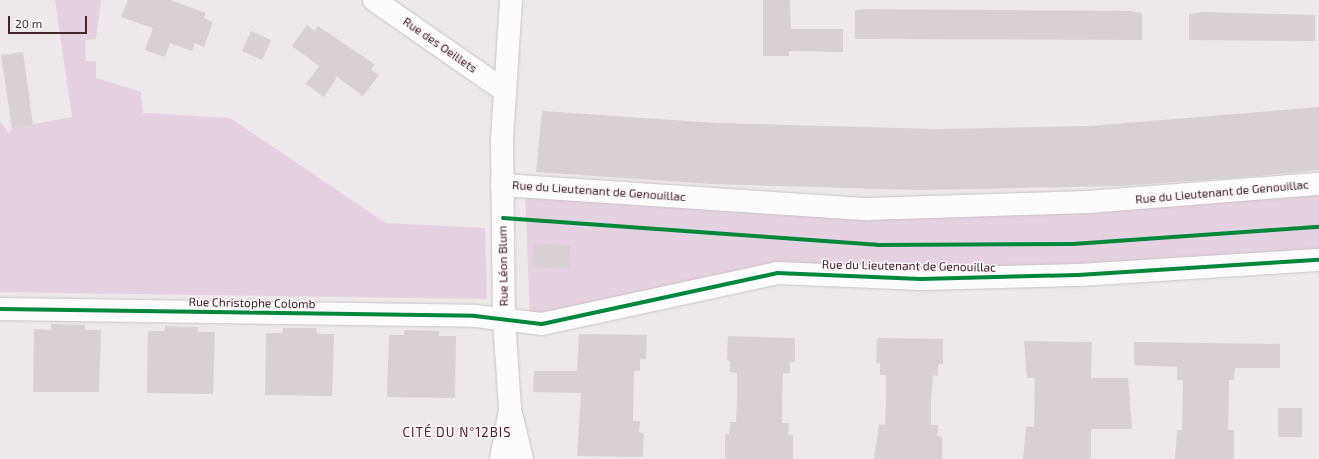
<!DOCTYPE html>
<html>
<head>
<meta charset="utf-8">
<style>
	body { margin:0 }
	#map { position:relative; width:1319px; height:459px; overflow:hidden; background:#ede8ea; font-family:"Exo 2",sans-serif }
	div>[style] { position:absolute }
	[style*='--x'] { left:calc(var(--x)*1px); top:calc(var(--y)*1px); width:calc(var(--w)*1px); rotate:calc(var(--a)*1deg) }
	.green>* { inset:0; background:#e5d2e0 }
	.building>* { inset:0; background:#d7d1d4 }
	.roads { filter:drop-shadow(0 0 1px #c9c3c6) drop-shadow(0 0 1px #c9c3c6) }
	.minor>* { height:22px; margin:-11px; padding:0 11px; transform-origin:11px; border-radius:11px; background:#fcfcfc }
	.cycleway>* { height:4px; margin:-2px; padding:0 2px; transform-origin:2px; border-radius:2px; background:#00873e }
	span { translate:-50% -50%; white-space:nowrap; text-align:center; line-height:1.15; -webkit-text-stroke:3px #fbf7f9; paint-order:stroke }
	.street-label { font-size:12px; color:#41252d }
	.neighbourhood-label { font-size:13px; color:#53212e; letter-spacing:1px }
	.scale { position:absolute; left:8px; top:16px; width:79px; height:18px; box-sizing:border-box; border:2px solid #41252d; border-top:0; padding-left:5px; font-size:12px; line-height:14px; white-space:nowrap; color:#41252d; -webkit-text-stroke:3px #fbf7f9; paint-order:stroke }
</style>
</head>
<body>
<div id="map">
	<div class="green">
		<div style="clip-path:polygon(55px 0,101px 0,96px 39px,85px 40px,86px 61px,96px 61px,96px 78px,141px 92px,143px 113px,230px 118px,386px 223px,485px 228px,487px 299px,0 292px,0 121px,9px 133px,12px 128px,72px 117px)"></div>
		<div style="clip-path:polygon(1319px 183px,1319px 262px,777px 273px,530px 322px,525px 186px,867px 209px)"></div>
	</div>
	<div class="building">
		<div style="clip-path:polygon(128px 0,170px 0,206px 13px,204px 18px,213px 22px,204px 47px,195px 43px,192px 51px,170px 43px,165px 57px,145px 50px,153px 28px,121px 17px)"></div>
		<div style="clip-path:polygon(763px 0,790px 0,791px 29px,843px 29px,843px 52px,789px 51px,789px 56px,763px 56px)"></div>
		<div style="clip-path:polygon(868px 9px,1129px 11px,1142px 13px,1142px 40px,855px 39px,855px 10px)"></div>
		<div style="clip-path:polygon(1203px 12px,1315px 15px,1315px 41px,1189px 40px,1189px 14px)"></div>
		<div style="clip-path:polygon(307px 25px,315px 31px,318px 26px,374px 64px,371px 70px,379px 75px,363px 96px,337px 77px,324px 97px,306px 84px,319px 66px,292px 46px)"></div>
		<div style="clip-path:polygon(251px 31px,271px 40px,262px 60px,242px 51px)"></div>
		<div style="clip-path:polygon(23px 52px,33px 125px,12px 128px,1px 55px)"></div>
		<div style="clip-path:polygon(1319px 107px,1319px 170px,1247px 177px,1119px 186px,919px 190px,711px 184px,536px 172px,542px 111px,716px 123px,936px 129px,1089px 126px)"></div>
		<div style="clip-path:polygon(534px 244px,570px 246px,569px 269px,531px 266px)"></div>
		<div style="clip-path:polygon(51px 324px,85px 325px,85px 330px,101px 330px,99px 392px,33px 392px,34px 329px,51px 330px)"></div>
		<div style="clip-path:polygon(165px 326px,198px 327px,198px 332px,215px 332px,213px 394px,147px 393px,148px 331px,165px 331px)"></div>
		<div style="clip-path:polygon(283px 328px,316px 328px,317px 334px,334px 334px,332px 396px,265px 395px,266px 333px,282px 333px)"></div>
		<div style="clip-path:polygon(405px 330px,439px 331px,439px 336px,456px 336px,455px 398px,387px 397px,389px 335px,404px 335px)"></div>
		<div style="clip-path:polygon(579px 334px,647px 335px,646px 359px,640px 359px,640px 371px,634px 371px,633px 421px,640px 421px,639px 432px,644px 433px,643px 457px,577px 456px,581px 393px,533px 392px,534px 371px,577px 371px)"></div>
		<div style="clip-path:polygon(728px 336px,795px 338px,795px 362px,790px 362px,790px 373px,783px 373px,782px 399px,782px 423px,789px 423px,788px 435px,793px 435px,793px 459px,725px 459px,725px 434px,729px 434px,730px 422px,736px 422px,737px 398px,737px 373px,730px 372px,730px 361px,727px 360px)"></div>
		<div style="clip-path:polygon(877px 338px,943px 339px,943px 364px,938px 364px,938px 376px,933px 375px,931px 402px,931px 425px,938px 425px,937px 436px,942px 437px,942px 459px,874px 459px,879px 424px,885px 425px,886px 401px,886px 375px,880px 375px,880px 363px,876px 363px)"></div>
		<div style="clip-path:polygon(1024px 341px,1092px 342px,1091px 378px,1128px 378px,1132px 429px,1091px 429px,1091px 459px,1023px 459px,1026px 427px,1034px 427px,1035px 378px,1027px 378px)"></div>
		<div style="clip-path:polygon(1134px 342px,1280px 344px,1280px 368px,1235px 368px,1234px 380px,1229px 380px,1228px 430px,1234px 430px,1234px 459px,1175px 459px,1177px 430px,1182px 430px,1183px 380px,1177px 380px,1177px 367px,1134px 365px)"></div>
		<div style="clip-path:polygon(1278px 408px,1302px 408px,1302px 437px,1278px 437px)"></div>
	</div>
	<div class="roads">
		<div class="minor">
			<div style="--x:374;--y:0;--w:160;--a:34.8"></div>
			<div style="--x:511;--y:0;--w:139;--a:93.7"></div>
			<div style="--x:502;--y:139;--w:181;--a:89.4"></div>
			<div style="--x:504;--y:320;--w:89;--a:86.1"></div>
			<div style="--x:510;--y:409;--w:51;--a:76.5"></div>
			<div style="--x:502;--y:185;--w:366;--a:3.8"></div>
			<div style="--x:867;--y:209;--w:221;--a:-1.8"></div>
			<div style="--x:1088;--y:202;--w:232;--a:-4.5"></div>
			<div style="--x:0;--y:309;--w:475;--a:0.8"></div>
			<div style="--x:475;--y:316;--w:67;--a:6.8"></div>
			<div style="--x:542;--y:324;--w:240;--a:-12.2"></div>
			<div style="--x:777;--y:273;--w:144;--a:2.4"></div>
			<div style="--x:921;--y:279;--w:157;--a:-1.5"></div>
			<div style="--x:1078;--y:275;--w:241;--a:-3.6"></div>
			<div style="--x:501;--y:459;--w:44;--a:-79.5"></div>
		</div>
	</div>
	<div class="cycleway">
		<div style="--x:503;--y:218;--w:375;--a:4.1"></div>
		<div style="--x:877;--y:245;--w:196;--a:-0.3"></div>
		<div style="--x:1073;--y:244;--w:247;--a:-4"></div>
		<div style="--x:0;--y:309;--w:475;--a:0.8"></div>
		<div style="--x:475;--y:316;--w:67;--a:6.8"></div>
		<div style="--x:542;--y:324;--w:240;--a:-12.2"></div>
		<div style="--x:777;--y:273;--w:144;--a:2.4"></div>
		<div style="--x:921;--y:279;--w:157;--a:-1.5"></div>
		<div style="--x:1078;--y:275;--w:241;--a:-3.6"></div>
	</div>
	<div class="street-label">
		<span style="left:440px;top:45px;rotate:35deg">Rue des Oeillets</span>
		<span style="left:599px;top:191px;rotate:4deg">Rue du Lieutenant de Genouillac</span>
		<span style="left:1222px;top:192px;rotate:-5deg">Rue du Lieutenant de Genouillac</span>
		<span style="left:503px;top:266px;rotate:-91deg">Rue Léon Blum</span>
		<span style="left:909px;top:266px;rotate:1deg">Rue du Lieutenant de Genouillac</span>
		<span style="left:252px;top:303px;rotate:1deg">Rue Christophe Colomb</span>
	</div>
	<div class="neighbourhood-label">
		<span style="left:457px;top:432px">CITÉ DU N°12BIS</span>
	</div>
	<div class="scale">20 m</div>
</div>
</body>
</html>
